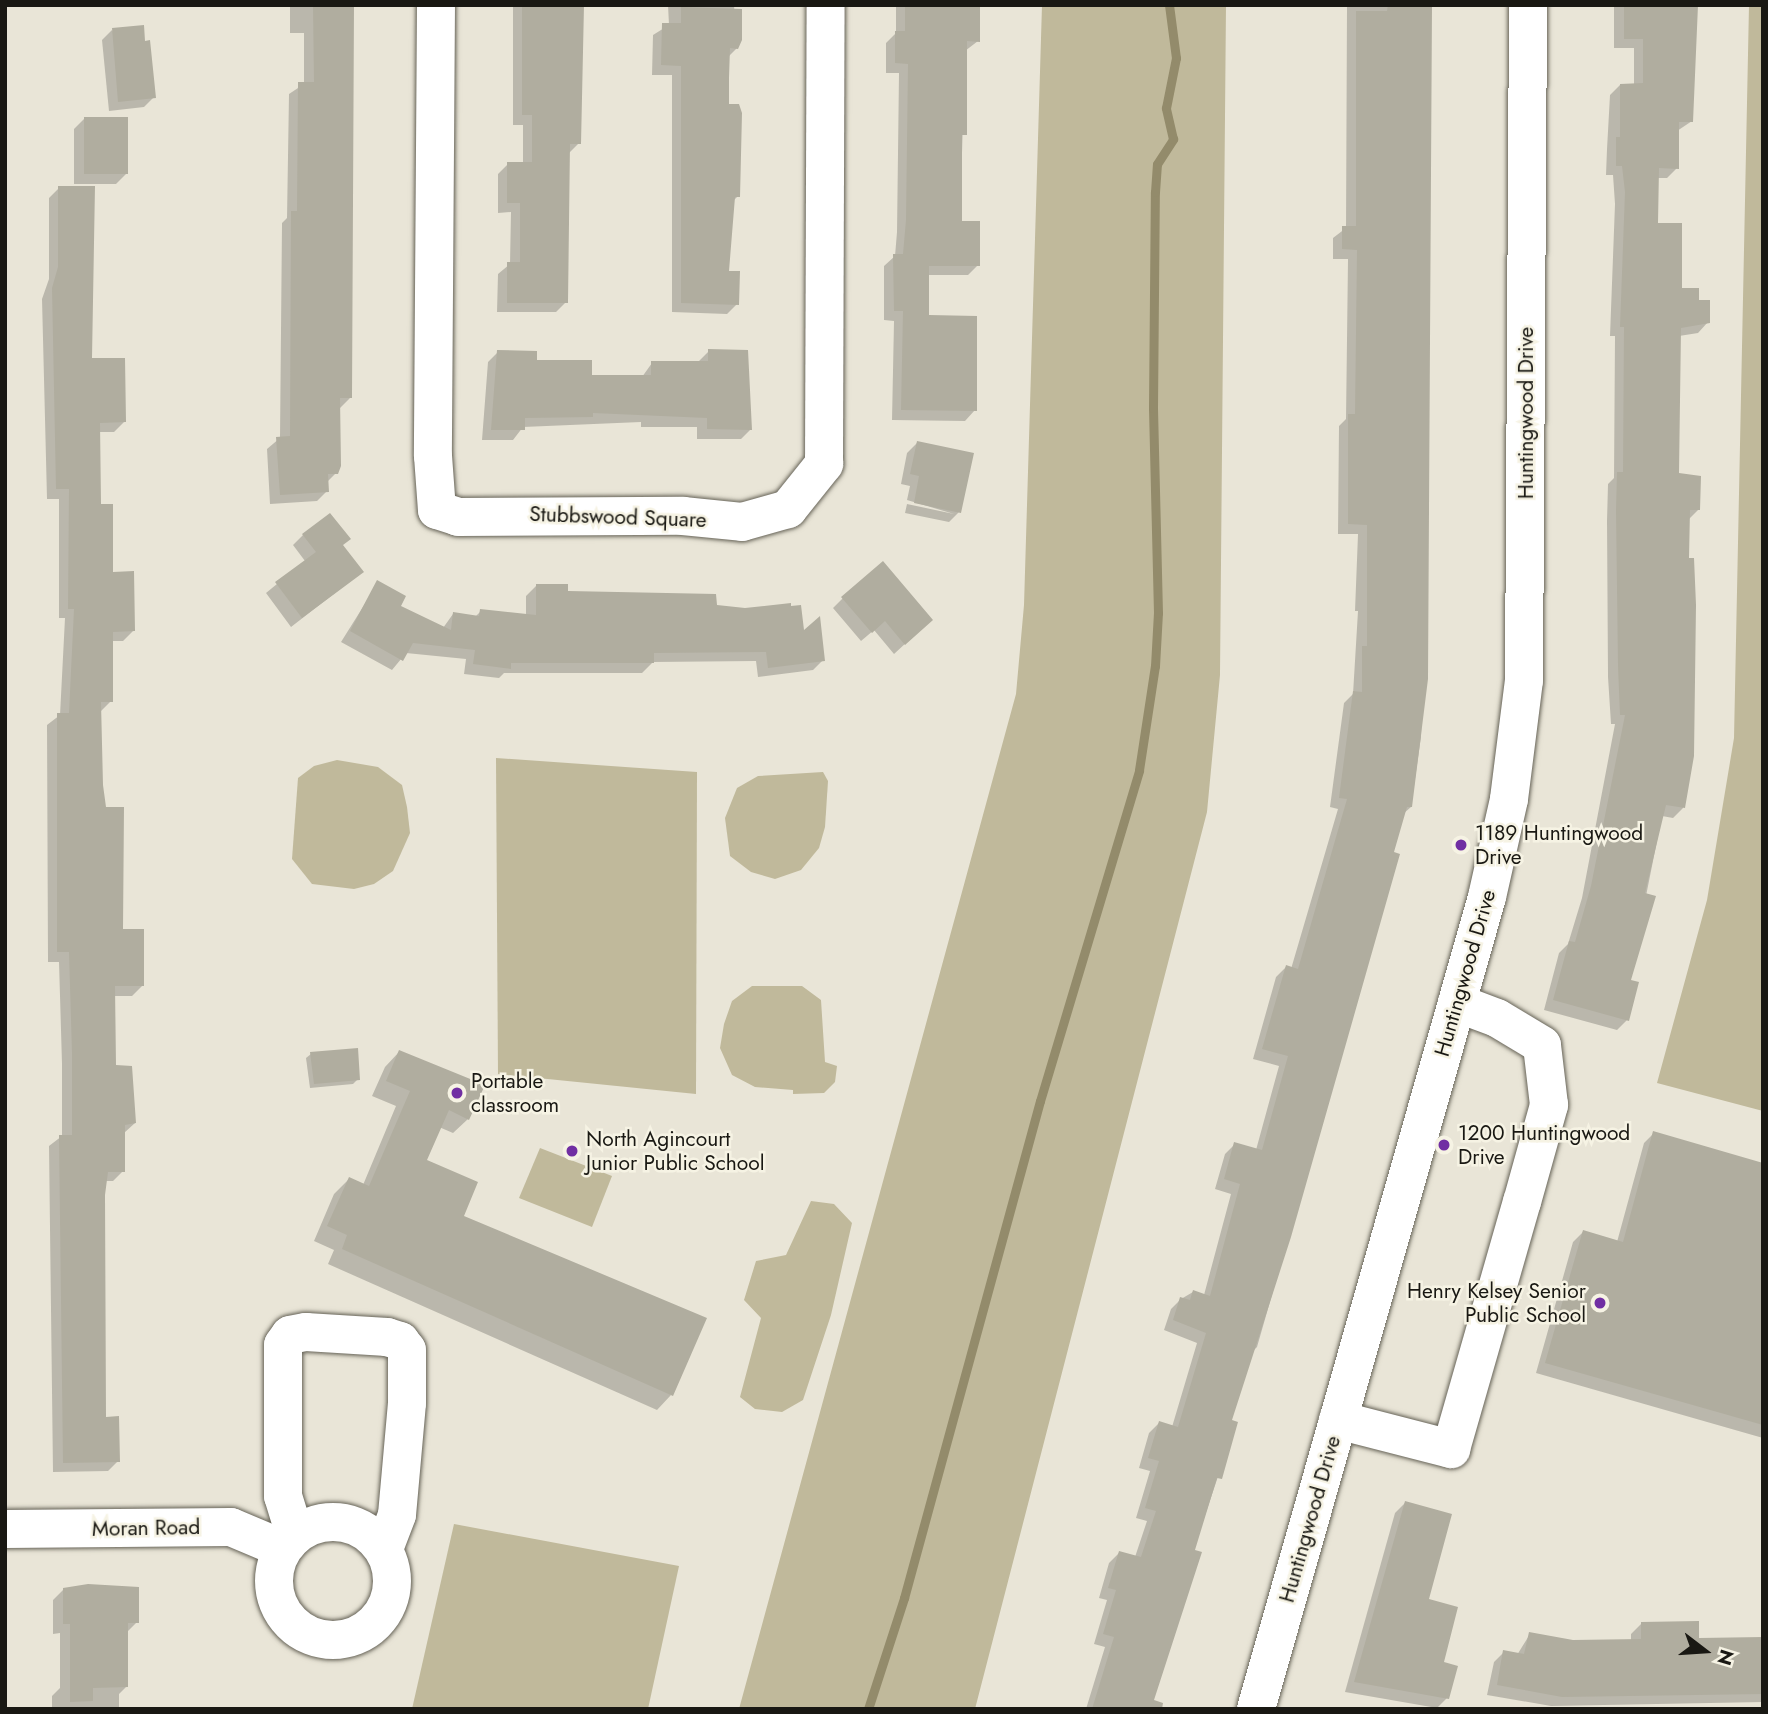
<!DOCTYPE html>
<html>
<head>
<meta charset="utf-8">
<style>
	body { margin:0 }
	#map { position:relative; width:1768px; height:1714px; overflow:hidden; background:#e9e5d7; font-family:Jost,sans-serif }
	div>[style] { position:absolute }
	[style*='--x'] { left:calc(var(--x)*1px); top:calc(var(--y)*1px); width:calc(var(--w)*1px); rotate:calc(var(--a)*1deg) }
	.green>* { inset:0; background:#c0b99b }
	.shadow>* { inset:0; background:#0003 }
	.stream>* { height:9px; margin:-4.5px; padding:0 4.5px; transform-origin:4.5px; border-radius:4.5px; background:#938b6b }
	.building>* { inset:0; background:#b0ad9f }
	.roads { filter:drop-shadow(0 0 2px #666357) drop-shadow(0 0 2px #666357) }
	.minor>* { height:38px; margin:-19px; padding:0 19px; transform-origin:19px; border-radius:19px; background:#fff }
	.minor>.ring { margin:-19px; padding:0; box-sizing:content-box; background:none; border:38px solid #fff; border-radius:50% }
	.dots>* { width:19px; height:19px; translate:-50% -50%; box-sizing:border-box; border:4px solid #f6f3e4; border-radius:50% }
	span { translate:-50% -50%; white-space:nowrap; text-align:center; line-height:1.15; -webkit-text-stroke:5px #f6f3e4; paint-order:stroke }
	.street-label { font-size:21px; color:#191813 }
	.poi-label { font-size:21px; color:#191813 }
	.left { translate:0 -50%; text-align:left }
	.right { translate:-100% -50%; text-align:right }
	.frame { position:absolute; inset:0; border:7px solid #191813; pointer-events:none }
	.north { position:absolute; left:1670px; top:1616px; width:70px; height:70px; -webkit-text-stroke:5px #f6f3e4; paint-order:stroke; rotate:107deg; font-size:19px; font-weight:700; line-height:28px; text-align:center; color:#191813 }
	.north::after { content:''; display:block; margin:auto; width:24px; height:32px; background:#191813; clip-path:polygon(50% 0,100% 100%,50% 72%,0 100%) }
</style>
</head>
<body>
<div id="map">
	<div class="green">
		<div style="clip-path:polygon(1042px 5px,1226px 5px,1220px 675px,1207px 812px,975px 1709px,739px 1709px,1016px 694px,1024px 605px)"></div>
		<div style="clip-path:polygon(1749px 5px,1763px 5px,1763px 1111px,1657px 1083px,1707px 900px,1734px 738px)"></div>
		<div style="clip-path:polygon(496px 758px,697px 772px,696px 1094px,498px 1074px)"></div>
		<div style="clip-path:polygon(337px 760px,378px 767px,402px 785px,407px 807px,410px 833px,393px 871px,374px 884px,354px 889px,312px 884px,292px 859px,298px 778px,314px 766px)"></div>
		<div style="clip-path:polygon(823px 772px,828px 781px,825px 827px,819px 848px,801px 870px,775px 879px,751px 872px,730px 856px,725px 818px,737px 788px,758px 776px)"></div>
		<div style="clip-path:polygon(752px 986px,802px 986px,821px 1000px,825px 1062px,837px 1066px,835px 1082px,824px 1093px,793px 1094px,793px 1090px,755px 1087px,732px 1075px,720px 1048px,724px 1024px,732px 1001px)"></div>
		<div style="clip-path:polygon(540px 1148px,612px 1176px,592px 1227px,519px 1198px)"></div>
		<div style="clip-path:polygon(811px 1201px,834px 1204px,852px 1223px,831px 1315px,803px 1400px,782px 1412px,755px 1409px,740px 1397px,761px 1318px,744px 1300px,756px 1261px,786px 1255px)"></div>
		<div style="clip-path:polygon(454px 1524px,679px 1566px,648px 1709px,412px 1709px)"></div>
	</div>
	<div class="shadow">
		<div style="clip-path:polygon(290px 5px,353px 5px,350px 398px,340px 408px,336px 473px,327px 482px,327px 491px,317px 501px,270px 504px,267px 449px,280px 438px,282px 223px,287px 218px,289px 94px,304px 84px,304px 33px,290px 33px)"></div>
		<div style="clip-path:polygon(513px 5px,583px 5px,579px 143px,569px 153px,566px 302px,556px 312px,497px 312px,498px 274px,510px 264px,511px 212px,498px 213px,498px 174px,508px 164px,523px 164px,523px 125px,513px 125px)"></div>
		<div style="clip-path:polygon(668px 5px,734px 5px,737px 48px,728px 57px,728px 106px,738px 196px,733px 201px,728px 273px,737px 304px,727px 314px,672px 312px,672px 75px,652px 75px,653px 35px,669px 25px)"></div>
		<div style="clip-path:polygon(896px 5px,978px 5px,978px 41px,965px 51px,960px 222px,978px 265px,968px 275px,927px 275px,928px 317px,975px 410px,965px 421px,892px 420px,894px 321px,884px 320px,884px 266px,895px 256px,897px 232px,899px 73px,886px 73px,886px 43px,896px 33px)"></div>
		<div style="clip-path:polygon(1347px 5px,1429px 5px,1428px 465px,1421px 737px,1411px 807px,1403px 814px,1392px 853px,1398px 855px,1257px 1347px,1249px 1355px,1230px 1421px,1236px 1423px,1193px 1551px,1150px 1709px,1086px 1709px,1105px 1647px,1094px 1644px,1107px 1600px,1099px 1598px,1109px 1563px,1119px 1553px,1135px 1557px,1147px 1521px,1136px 1518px,1150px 1471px,1139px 1468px,1149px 1433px,1159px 1423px,1172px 1427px,1197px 1343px,1164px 1330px,1171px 1309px,1181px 1299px,1193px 1292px,1204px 1295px,1231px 1194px,1215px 1189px,1225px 1154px,1235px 1144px,1256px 1150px,1279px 1066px,1253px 1059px,1276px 977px,1286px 967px,1291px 969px,1338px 809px,1330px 807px,1344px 703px,1353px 694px,1358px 611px,1355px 611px,1358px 534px,1338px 534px,1339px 426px,1346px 419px,1348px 259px,1333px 259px,1333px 238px,1346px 228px)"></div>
		<div style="clip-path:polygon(1614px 5px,1696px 5px,1692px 121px,1677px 131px,1677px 168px,1667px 178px,1657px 178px,1656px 225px,1680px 290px,1697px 302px,1708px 322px,1698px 333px,1679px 336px,1677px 474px,1699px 509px,1688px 520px,1683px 808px,1673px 818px,1662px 816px,1629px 981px,1627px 1020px,1617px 1030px,1544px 1010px,1559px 953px,1568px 944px,1582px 898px,1615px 724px,1611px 724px,1608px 677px,1607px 521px,1608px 484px,1614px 478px,1615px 336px,1610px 336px,1615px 204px,1613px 175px,1606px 175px,1607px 149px,1610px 95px,1620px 85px,1634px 85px,1634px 48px,1614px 48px)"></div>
		<div style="clip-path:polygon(112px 30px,154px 97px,144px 107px,109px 111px,102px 40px)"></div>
		<div style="clip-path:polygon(84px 119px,126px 174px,116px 184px,74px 184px,74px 129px)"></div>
		<div style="clip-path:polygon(59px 188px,90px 359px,124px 422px,114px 432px,98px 432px,99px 506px,111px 573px,133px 631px,123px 641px,111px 641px,111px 701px,101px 711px,101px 785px,121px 931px,143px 985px,132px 996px,114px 996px,115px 1067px,135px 1123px,124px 1133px,123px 1171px,113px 1181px,105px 1181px,105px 1419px,118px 1461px,108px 1471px,53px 1472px,49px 1146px,62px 1136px,62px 1064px,59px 962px,48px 962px,47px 725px,60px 715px,65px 618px,59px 618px,59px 499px,47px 499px,42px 299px,49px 279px,49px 198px)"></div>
		<div style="clip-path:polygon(709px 351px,751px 429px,741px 439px,697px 439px,697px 427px,641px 427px,641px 422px,523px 427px,513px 440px,482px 440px,488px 362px,498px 352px,590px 377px,642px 377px,652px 363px,699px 361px)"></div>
		<div style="clip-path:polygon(917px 443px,959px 512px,949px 522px,905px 513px,907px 504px,954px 514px,907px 500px,910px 486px,901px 484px,907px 453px)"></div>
		<div style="clip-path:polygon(303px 535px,342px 546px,362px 572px,291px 627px,266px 593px,305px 561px,293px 545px)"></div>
		<div style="clip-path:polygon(378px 583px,398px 607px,443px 628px,453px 614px,475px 617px,481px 611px,526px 616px,526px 596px,536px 586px,566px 593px,715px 606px,802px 633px,823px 660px,813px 670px,758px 677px,756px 661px,653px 662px,642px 673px,504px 673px,499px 678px,464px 674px,466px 659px,406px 653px,392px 670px,341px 642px)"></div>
		<div style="clip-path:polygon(843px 598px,920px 630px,894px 654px,874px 630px,861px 641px,833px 608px)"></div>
		<div style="clip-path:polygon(399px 1052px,468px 1119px,453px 1133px,439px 1127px,424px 1161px,461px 1217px,671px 1395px,657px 1410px,328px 1264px,334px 1250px,314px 1241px,334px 1194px,349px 1179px,363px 1185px,396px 1106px,372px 1096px,385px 1067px)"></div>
		<div style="clip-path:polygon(311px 1054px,358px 1079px,353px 1084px,310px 1088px,306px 1058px)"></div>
		<div style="clip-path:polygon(1654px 1133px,1763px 1164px,1763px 1438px,1536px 1373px,1573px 1242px,1583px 1232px,1617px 1242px,1644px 1143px)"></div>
		<div style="clip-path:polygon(1405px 1503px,1447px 1698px,1437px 1708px,1345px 1692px,1395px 1513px)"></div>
		<div style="clip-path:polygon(63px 1590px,137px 1622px,126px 1633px,126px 1687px,119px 1694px,119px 1709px,52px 1709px,52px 1696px,60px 1688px,60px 1633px,53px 1634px,53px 1600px)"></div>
		<div style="clip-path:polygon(1642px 1623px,1697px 1640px,1763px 1639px,1763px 1702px,1551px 1706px,1487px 1695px,1494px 1662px,1504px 1652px,1517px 1655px,1530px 1634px,1573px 1642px,1631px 1641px,1631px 1634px)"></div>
	</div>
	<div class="stream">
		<div style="--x:868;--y:1709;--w:117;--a:-72"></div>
		<div style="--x:904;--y:1598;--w:515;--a:-74.7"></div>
		<div style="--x:1040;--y:1101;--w:345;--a:-73.3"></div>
		<div style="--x:1139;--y:770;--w:105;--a:-81.3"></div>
		<div style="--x:1155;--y:666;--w:53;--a:-86.8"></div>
		<div style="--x:1158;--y:613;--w:205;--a:-91.4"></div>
		<div style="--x:1153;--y:408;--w:216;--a:-89.5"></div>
		<div style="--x:1155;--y:192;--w:28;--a:-86"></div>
		<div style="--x:1157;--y:164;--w:30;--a:-57"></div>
		<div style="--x:1173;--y:139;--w:32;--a:-103"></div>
		<div style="--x:1166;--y:108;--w:51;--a:-78.7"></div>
		<div style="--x:1176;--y:58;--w:53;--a:-97.5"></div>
	</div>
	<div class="building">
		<div style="clip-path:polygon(313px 5px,354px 5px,352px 398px,340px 398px,341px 466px,338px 474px,328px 474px,329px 492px,280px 495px,276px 437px,290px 436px,291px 211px,297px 211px,298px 82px,314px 82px)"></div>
		<div style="clip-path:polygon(522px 5px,584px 5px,581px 144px,570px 144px,568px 303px,507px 303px,507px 262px,520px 262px,520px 203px,507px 203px,507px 162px,532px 162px,532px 115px,522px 115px)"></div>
		<div style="clip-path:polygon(905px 5px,980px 5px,980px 42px,967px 41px,967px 135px,962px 135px,962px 221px,980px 221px,980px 266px,929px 266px,929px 315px,977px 316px,977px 411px,901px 410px,903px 311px,894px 311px,893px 254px,903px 254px,906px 220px,908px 64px,895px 63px,895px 31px,905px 31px)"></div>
		<div style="clip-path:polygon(1388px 5px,1432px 5px,1428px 679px,1412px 807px,1407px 807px,1394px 852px,1400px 854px,1291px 1237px,1232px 1420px,1238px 1422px,1222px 1479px,1217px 1478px,1195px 1550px,1202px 1552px,1154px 1700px,1163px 1703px,1162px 1709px,1092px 1709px,1114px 1637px,1103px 1634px,1116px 1590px,1108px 1588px,1119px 1551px,1141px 1557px,1156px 1511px,1145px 1508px,1159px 1461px,1148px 1458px,1159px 1421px,1178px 1427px,1206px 1333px,1173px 1320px,1180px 1297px,1190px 1300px,1193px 1290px,1210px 1296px,1240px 1184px,1224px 1179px,1234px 1142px,1262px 1150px,1288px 1056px,1262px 1049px,1286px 965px,1298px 969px,1347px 799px,1339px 798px,1353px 691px,1362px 692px,1362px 646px,1367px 646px,1367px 525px,1348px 524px,1348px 414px,1355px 414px,1357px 250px,1342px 249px,1342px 226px,1356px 226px,1356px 11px,1387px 11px)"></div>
		<div style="clip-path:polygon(1624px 5px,1698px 5px,1693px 122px,1679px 122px,1679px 169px,1659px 168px,1658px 223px,1682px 223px,1682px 288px,1699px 288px,1699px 300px,1710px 300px,1710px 323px,1681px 328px,1679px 473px,1701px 476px,1700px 510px,1690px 510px,1689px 558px,1694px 558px,1696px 605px,1694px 756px,1685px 808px,1666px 805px,1645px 893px,1656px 896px,1631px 980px,1639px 982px,1629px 1021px,1553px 1000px,1569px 941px,1575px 942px,1591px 886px,1625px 715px,1620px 715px,1618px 666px,1616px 510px,1617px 472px,1623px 472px,1624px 327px,1620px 327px,1625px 192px,1622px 166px,1616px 166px,1616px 137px,1620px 137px,1620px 84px,1643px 83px,1643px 39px,1624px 39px)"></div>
		<div style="clip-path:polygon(681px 7px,742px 9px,742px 40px,738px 49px,730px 48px,729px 78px,729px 104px,739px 104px,742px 113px,740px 197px,735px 197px,729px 271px,740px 271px,739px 305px,681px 303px,681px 66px,661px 65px,662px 23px,681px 23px)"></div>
		<div style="clip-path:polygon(144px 25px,145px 41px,150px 40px,156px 98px,118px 102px,112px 28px)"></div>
		<div style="clip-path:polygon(84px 117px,128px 117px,128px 174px,84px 174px)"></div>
		<div style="clip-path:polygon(58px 186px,95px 186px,92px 358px,125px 358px,126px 422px,100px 423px,101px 504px,113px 504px,113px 572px,134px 571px,135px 631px,113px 632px,113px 702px,101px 702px,103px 785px,106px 807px,124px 807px,123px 929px,144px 929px,144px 986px,115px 986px,116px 1065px,132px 1066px,136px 1123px,125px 1125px,125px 1172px,108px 1172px,105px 1195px,106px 1417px,119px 1416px,120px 1462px,63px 1463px,59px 1135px,72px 1135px,72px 1053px,69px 952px,57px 952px,57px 713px,69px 713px,74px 609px,68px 609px,69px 489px,56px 489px,52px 288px,58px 267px)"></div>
		<div style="clip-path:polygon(708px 349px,748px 350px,752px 430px,707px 429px,707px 418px,593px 413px,593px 417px,525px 418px,525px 430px,491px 430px,497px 350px,537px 351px,537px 360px,592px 360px,592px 375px,651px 375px,651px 361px,708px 361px)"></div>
		<div style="clip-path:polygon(917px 441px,974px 453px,961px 513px,914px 503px,919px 476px,910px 474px)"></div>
		<div style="clip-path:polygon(330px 513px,351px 539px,343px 545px,364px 572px,302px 618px,275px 582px,316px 552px,302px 534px)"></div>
		<div style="clip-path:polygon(883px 561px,933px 620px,905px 645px,885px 621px,872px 633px,841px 597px)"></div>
		<div style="clip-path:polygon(377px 580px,406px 596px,401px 606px,451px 630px,453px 612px,479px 616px,480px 609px,536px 615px,536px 584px,568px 584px,568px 591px,716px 594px,717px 605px,745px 608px,791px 603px,791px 606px,801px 605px,804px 630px,820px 616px,825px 661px,768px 668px,766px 652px,654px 653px,654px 663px,511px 663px,511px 669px,473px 664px,475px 650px,413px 643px,403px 661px,350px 631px)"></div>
		<div style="clip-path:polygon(358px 1048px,360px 1080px,314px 1084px,310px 1052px)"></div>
		<div style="clip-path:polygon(399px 1050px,485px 1085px,469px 1120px,449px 1110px,427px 1160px,478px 1182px,464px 1216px,707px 1318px,673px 1396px,342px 1249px,347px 1235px,327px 1226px,349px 1177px,369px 1186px,410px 1091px,386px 1081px)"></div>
		<div style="clip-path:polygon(1653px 1131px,1763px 1163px,1763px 1425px,1545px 1363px,1583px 1230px,1623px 1242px)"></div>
		<div style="clip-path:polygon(1405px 1501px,1452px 1514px,1429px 1599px,1458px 1607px,1444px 1662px,1458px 1666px,1449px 1699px,1354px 1682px)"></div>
		<div style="clip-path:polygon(88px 1584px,139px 1587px,139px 1623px,128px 1623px,128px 1687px,93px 1688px,93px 1701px,70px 1702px,70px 1624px,63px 1624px,63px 1588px)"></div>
		<div style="clip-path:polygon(1699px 1621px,1699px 1638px,1763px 1637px,1763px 1694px,1562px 1697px,1497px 1685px,1503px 1650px,1524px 1654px,1529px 1632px,1573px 1640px,1641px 1639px,1641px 1622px)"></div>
	</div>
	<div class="roads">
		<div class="minor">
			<div style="--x:436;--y:5;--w:451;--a:90.4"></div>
			<div style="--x:433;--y:456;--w:54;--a:85.8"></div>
			<div style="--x:437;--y:510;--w:22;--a:18"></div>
			<div style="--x:458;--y:517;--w:225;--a:-0.3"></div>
			<div style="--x:683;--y:516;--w:59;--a:5.8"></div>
			<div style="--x:742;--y:522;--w:48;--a:-15.8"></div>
			<div style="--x:788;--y:509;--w:58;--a:-51.3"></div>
			<div style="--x:824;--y:464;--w:459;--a:-89.8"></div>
			<div style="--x:1338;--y:1420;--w:117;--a:14.4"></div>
			<div style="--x:1451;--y:1449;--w:257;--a:-74"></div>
			<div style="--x:1522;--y:1202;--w:101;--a:-74.4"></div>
			<div style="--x:1549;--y:1105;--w:60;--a:-96.7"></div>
			<div style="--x:1542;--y:1045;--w:52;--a:-149"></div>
			<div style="--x:1497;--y:1018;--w:43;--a:-159.4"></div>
			<div class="ring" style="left:274px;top:1522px;width:80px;height:80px"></div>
			<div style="--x:5;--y:1529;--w:226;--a:-0.5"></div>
			<div style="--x:231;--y:1527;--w:56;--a:22.9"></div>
			<div style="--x:295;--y:1535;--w:41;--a:-107.1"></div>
			<div style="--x:283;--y:1496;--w:151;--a:-90"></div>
			<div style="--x:283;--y:1345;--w:12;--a:-55"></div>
			<div style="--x:290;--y:1335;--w:16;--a:-11"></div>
			<div style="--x:306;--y:1332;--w:81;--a:3.5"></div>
			<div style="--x:387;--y:1337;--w:14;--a:17"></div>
			<div style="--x:400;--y:1341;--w:11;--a:52"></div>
			<div style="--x:407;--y:1350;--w:53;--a:90"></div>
			<div style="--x:407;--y:1403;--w:112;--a:95.1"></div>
			<div style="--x:397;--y:1515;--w:36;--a:111"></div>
			<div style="--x:1256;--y:1709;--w:844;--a:-74.12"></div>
			<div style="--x:1487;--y:897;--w:100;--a:-77.3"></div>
			<div style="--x:1509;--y:799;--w:119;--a:-82.8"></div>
			<div style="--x:1524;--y:681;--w:676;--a:-89.66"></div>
		</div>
	</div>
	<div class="dots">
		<div style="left:1461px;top:845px;background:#712fa3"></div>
		<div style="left:457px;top:1093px;background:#712fa3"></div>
		<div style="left:1444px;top:1145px;background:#712fa3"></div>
		<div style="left:572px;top:1151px;background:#712fa3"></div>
		<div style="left:1600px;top:1303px;background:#712fa3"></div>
	</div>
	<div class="street-label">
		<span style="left:1526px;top:413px;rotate:-90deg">Huntingwood Drive</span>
		<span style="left:618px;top:517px;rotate:2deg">Stubbswood Square</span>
		<span style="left:1465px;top:973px;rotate:-74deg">Huntingwood Drive</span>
		<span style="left:1310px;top:1519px;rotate:-74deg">Huntingwood Drive</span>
		<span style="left:146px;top:1528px;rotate:-1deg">Moran Road</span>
	</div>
	<div class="poi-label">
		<span class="left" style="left:1475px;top:845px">1189 Huntingwood<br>Drive</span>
		<span class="left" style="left:471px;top:1093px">Portable<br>classroom</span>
		<span class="left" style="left:1458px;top:1145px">1200 Huntingwood<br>Drive</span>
		<span class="left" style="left:586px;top:1151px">North Agincourt<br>Junior Public School</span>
		<span class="right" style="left:1586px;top:1303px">Henry Kelsey Senior<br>Public School</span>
	</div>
	<div class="frame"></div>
	<div class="north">N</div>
</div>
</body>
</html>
